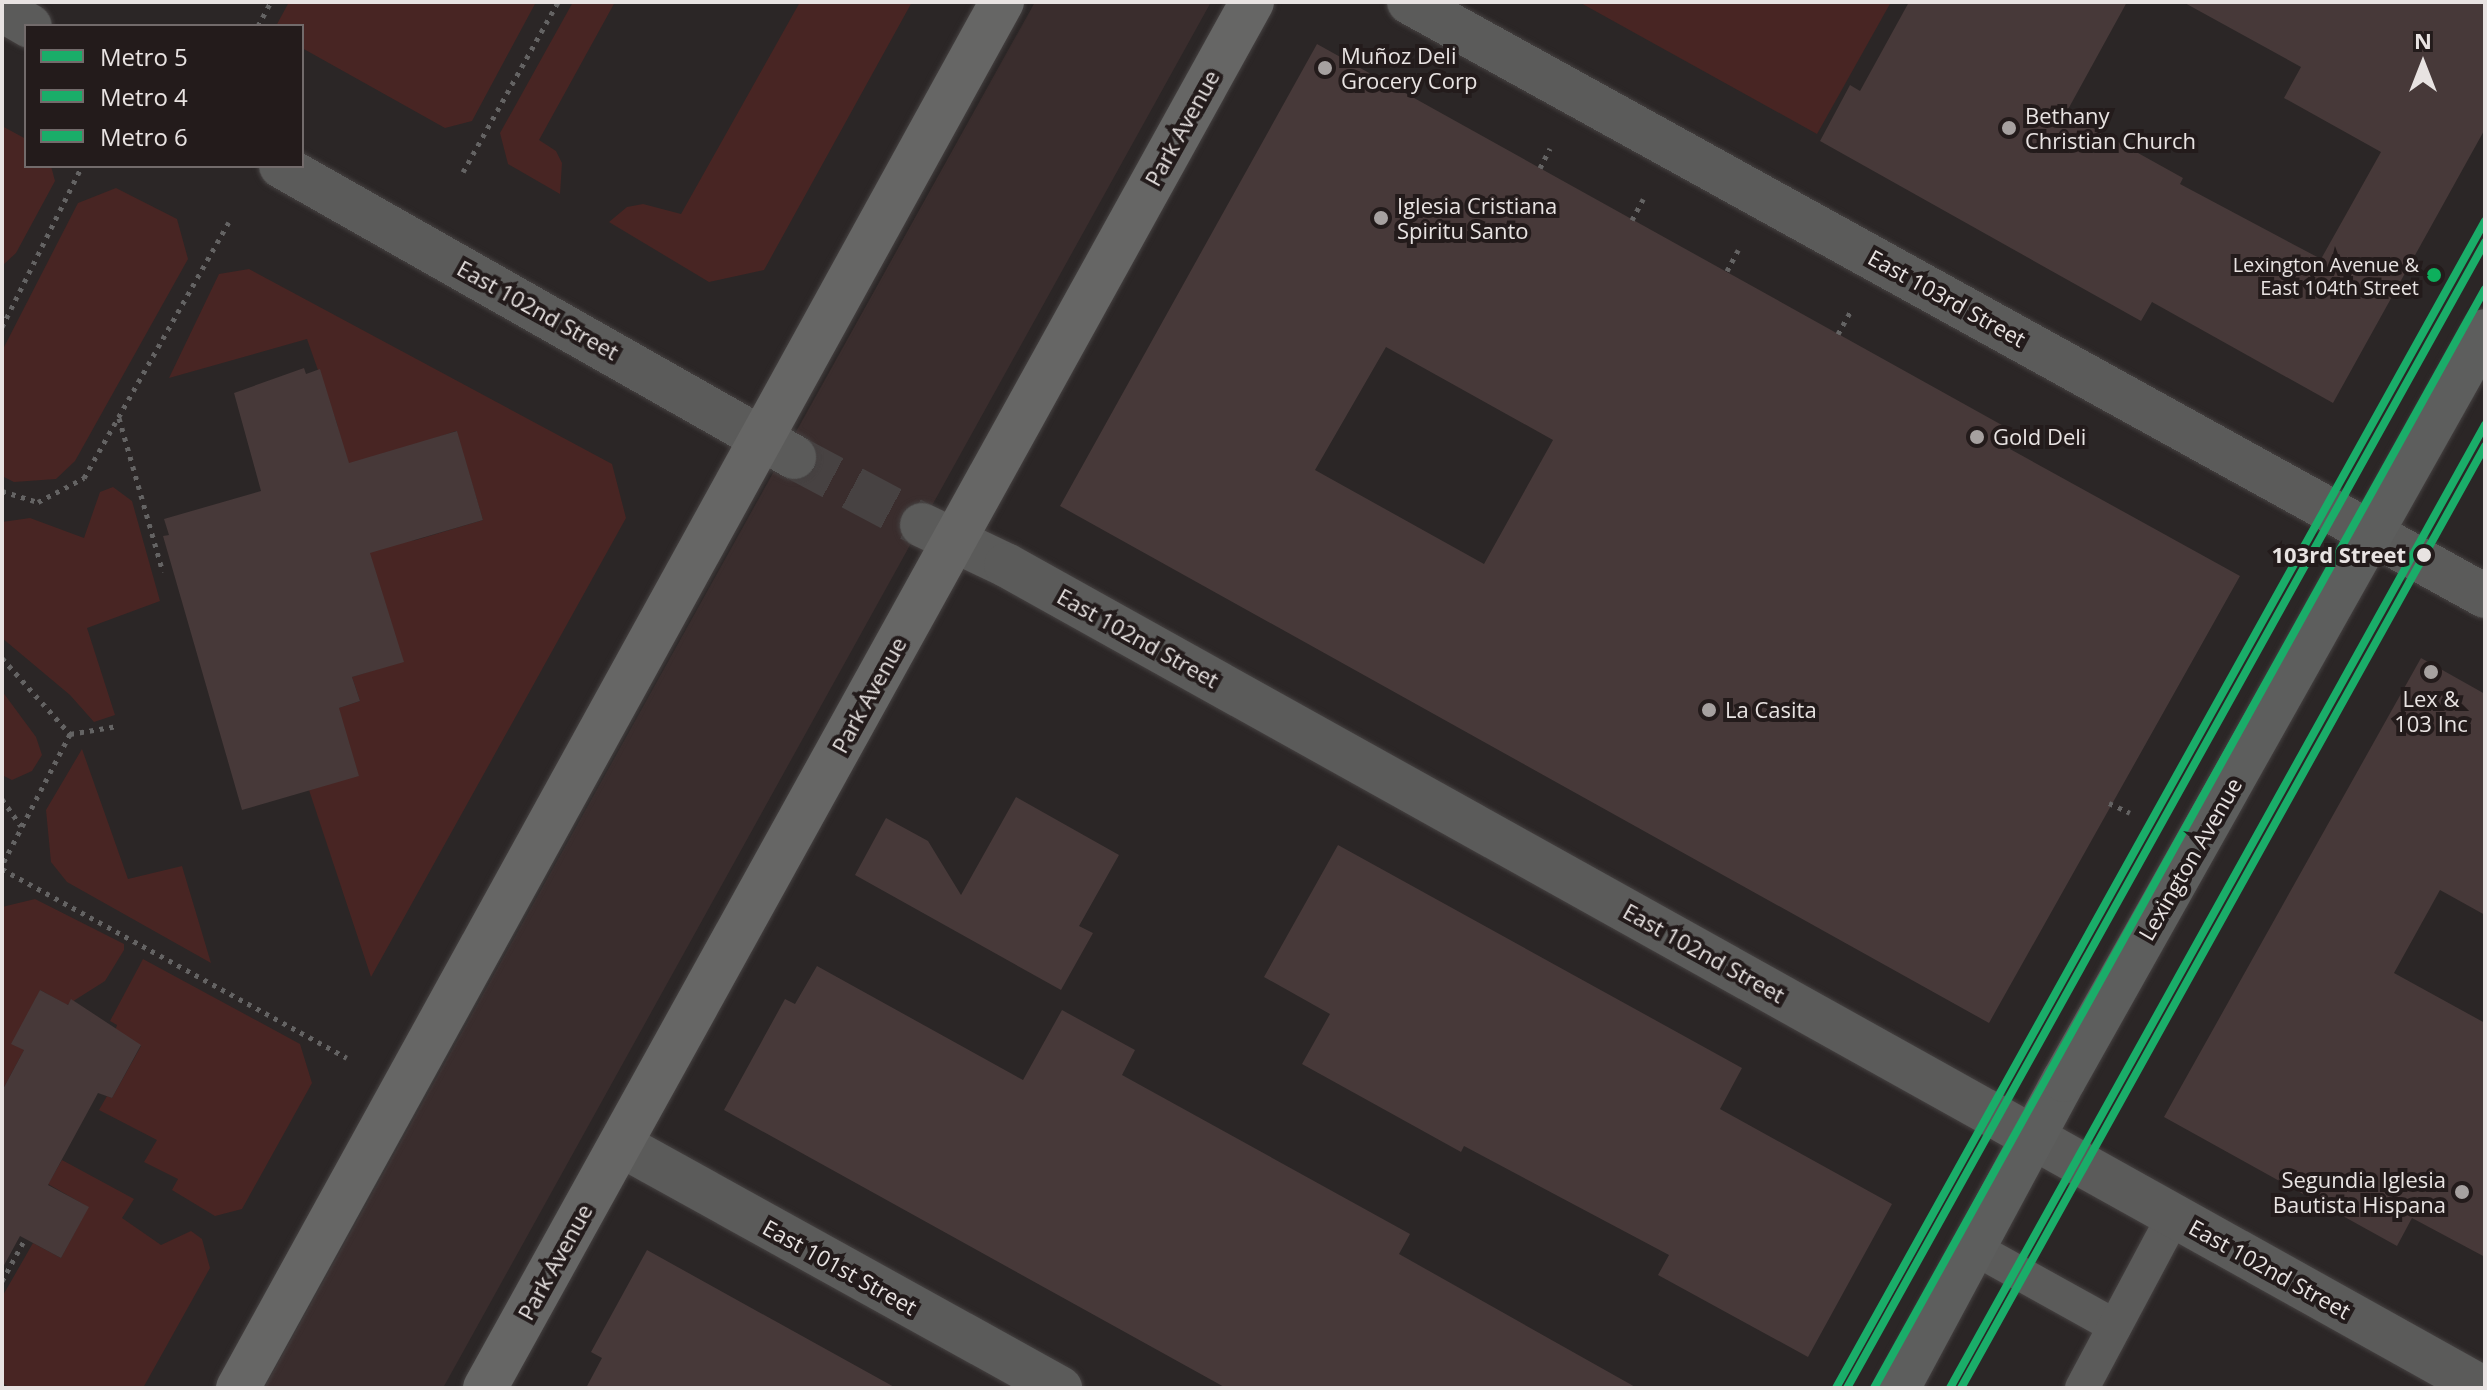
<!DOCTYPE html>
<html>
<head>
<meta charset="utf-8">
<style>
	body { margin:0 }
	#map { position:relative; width:2487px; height:1390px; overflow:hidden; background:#2b2626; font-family:"Open Sans",sans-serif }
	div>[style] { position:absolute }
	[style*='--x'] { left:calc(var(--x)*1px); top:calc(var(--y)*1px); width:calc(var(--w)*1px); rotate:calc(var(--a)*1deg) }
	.built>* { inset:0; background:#3a2d2d }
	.green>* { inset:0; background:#482523 }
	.building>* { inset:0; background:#473939 }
	.street-tunnel>* { height:44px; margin-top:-22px; transform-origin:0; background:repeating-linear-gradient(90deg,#474242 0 44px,transparent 0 66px) }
	.path>* { height:5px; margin-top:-2.5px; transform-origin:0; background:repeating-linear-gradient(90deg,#646363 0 4px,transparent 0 10px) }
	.roads { filter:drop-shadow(0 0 2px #454141) drop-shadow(0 0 2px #454141) }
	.lane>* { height:34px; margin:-17px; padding:0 17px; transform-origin:17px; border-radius:17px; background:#5b5b5a }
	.street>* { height:44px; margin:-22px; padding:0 22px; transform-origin:22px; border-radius:22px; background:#5b5b5a }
	.secondary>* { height:44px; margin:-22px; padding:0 22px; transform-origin:22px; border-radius:22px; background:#5d5e5d }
	.primary>* { height:44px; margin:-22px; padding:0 22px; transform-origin:22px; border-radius:22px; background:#666665 }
	.metro-1>* { height:8px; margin:-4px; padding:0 4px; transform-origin:4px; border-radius:4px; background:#1aad69 }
	.metro-2>* { height:8px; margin:-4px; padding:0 4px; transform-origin:4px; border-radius:4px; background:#1aad69 }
	.metro-3>* { height:8px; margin:-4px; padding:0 4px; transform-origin:4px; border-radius:4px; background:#1aad69 }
	.dots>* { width:22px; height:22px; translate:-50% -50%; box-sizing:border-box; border:4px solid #231b1b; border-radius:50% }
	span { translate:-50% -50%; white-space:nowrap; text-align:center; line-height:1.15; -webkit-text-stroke:8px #231b1b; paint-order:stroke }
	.bus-label { font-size:20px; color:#e8e3e2 }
	.right { translate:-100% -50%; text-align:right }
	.poi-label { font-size:22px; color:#e8e3e2 }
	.left { translate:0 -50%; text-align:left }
	.street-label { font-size:22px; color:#e8e3e2 }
	.stop-label { font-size:22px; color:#e8e3e2; font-weight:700 }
	.frame { position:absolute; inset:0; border:4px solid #e8e3e2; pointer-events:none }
	.legend { position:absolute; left:24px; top:24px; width:280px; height:144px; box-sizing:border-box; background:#231b1b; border:2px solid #726b6b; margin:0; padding:10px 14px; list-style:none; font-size:24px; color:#e8e3e2 }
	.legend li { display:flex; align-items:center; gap:16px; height:40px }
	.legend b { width:40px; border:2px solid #726b6b }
	.north { position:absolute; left:2383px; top:24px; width:80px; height:80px; -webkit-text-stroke:6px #231b1b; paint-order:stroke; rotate:0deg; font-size:22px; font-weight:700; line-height:32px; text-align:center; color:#e8e3e2 }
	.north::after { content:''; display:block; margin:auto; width:28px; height:36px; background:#e8e3e2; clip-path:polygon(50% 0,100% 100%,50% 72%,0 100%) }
</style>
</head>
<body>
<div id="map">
	<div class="built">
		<div style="clip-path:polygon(1035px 2px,1211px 2px,443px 1388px,264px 1388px)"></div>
	</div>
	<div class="green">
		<div style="clip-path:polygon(289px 2px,536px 2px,472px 121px,445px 128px,302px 48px,302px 26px,276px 26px)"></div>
		<div style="clip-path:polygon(573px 2px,615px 2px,539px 140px,556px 151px,562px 163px,560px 194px,508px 164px,500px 133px)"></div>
		<div style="clip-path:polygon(800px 2px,912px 2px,764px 270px,709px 282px,609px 222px,627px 207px,643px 204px,681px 214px)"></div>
		<div style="clip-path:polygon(1579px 2px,1891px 2px,1817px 134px)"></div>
		<div style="clip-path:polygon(2px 126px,26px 139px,26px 166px,51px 166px,55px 181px,16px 253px,2px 266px)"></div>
		<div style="clip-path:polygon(116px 188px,177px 219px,188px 259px,75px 461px,56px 479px,14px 482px,2px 476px,2px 351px,78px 203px)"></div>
		<div style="clip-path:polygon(249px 269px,612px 464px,626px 518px,371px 977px,309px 790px,339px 708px,360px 701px,352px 677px,403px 661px,363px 548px,416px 540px,483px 520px,456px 431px,346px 470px,337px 424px,307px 339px,169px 378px,219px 274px)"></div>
		<div style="clip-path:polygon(113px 487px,132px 501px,160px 601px,87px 628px,115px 715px,94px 722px,70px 695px,2px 638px,2px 522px,30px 518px,84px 538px,100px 492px)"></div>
		<div style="clip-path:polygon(2px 691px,36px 737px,42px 755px,32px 771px,12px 780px,2px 775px)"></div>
		<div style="clip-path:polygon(82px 749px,128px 879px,182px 866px,211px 963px,67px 882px,51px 862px,46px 810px)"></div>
		<div style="clip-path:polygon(35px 899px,124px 944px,124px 950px,105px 981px,67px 1005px,40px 990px,24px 1050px,2px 1091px,2px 907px)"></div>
		<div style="clip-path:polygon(143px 959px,300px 1044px,312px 1083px,242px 1209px,215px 1216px,172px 1190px,178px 1179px,144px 1162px,157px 1140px,99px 1110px,107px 1096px,112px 1098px,141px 1046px,115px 1031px,117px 1025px,110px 1021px)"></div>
		<div style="clip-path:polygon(62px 1160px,134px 1199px,122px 1218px,161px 1245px,191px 1231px,202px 1239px,210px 1268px,143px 1388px,11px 1388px,2px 1383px,2px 1297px,33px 1243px,61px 1258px,88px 1207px,48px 1184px)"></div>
	</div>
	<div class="building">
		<div style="clip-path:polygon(1909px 2px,2127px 2px,2066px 113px,2183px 178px,2180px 184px,2321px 259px,2381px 152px,2284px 98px,2301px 67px,2183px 2px,2485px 2px,2485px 129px,2333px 403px,2152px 302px,2141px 321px,1820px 141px,1850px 85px,1860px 91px)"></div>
		<div style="clip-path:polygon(evenodd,1317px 44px,2018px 434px,2010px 449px,2240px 576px,1989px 1023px,1060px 506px,1317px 44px,1386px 347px,1553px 440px,1484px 564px,1315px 470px,1386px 347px)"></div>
		<div style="clip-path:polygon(304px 368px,306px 374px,320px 369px,349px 463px,457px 431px,483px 520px,370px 553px,404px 662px,352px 677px,360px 701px,339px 708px,359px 776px,242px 810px,163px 536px,169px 535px,164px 519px,261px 491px,234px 393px)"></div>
		<div style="clip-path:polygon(2421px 658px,2485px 694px,2485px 915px,2440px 890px,2394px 973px,2485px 1023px,2485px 1257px,2412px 1218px,2397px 1246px,2164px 1117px)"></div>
		<div style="clip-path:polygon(1016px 797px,1119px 855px,1079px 926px,1093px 933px,1061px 990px,855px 875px,886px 818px,928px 841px,961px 895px)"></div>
		<div style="clip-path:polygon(1338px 845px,1742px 1068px,1720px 1109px,1892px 1204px,1808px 1357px,1658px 1275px,1669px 1255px,1464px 1146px,1461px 1152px,1302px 1064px,1330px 1014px,1264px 977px)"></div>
		<div style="clip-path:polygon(817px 966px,1023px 1080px,1062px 1010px,1135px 1050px,1122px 1075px,1410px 1234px,1399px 1254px,1637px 1388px,1226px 1388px,724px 1110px,785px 999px,795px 1004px)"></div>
		<div style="clip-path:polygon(40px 990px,68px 1005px,71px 999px,141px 1045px,112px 1098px,98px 1093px,48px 1185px,89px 1207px,61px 1258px,20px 1236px,2px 1269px,2px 1091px,24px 1050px,11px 1044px)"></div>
		<div style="clip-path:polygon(647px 1250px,719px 1290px,896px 1388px,586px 1388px,602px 1358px,591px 1352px)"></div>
	</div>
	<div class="street-tunnel">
		<div style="--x:794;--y:457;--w:145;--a:28"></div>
	</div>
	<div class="path">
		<div style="--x:258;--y:26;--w:27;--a:-62"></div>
		<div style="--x:1540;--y:168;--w:22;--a:-63"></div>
		<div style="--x:463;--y:172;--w:195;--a:-60.8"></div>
		<div style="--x:1632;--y:220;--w:24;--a:-62"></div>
		<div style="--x:1727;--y:271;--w:24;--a:-62"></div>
		<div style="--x:2;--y:327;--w:180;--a:-63.6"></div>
		<div style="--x:1838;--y:334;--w:25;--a:-61"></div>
		<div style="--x:119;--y:418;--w:160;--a:74.1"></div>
		<div style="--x:2;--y:491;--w:38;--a:17"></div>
		<div style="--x:38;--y:502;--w:52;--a:-27.6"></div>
		<div style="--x:84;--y:478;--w:294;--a:-60.5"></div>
		<div style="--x:2;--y:658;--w:102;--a:48.2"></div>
		<div style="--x:70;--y:734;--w:148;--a:117.4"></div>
		<div style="--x:70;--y:734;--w:48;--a:-9.7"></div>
		<div style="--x:2;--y:799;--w:33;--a:55"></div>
		<div style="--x:2109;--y:803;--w:23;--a:25"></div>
		<div style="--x:2;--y:869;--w:393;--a:28.7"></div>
		<div style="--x:2;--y:1281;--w:48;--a:-61.3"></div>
	</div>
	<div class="roads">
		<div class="lane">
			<div style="--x:1974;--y:1248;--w:161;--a:29"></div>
			<div style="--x:2082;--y:1388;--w:195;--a:-61.9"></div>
		</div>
		<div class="street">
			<div style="--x:1409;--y:2;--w:1229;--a:28.9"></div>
			<div style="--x:2;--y:10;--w:32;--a:30"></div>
			<div style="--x:281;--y:166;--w:590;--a:29.56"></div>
			<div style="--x:922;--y:525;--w:93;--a:25.5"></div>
			<div style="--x:1006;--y:565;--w:1691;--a:29.13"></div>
			<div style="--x:621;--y:1145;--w:502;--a:28.97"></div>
		</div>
		<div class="secondary">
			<div style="--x:1898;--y:1388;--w:350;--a:-61.7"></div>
			<div style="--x:2064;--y:1080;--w:859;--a:-60.66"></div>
		</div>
		<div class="primary">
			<div style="--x:238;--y:1388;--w:1583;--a:-61.14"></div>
			<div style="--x:485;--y:1388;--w:1584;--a:-61.04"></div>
		</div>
	</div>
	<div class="metro-1">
		<div style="--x:1874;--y:1388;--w:1257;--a:-60.93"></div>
	</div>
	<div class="metro-2">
		<div style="--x:1847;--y:1388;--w:1312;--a:-60.89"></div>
		<div style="--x:1961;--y:1388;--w:1078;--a:-60.91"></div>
	</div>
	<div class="metro-3">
		<div style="--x:1836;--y:1388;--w:1335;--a:-60.92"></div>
		<div style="--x:1950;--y:1388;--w:1102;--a:-60.95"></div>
	</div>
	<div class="dots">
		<div style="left:1325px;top:68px;background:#a6a1a0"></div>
		<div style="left:2009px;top:128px;background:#a6a1a0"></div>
		<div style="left:1381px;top:218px;background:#a6a1a0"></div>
		<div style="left:2434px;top:275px;background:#0daf5c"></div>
		<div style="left:1977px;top:437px;background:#a6a1a0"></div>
		<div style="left:2424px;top:555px;background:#e8e3e2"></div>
		<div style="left:2431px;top:672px;background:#a6a1a0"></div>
		<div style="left:1709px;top:710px;background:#a6a1a0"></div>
		<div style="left:2462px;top:1192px;background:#a6a1a0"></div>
	</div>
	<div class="bus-label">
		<span class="right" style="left:2419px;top:276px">Lexington Avenue &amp;<br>East 104th Street</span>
	</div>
	<div class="poi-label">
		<span class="left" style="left:1341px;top:68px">Muñoz Deli<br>Grocery Corp</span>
		<span class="left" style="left:2025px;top:128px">Bethany<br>Christian Church</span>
		<span class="left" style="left:1397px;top:218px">Iglesia Cristiana<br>Spiritu Santo</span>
		<span class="left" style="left:1993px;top:437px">Gold Deli</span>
		<span style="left:2431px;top:711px">Lex &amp;<br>103 Inc</span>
		<span class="left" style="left:1725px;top:710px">La Casita</span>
		<span class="right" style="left:2446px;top:1192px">Segundia Iglesia<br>Bautista Hispana</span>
	</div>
	<div class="street-label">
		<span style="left:1182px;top:128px;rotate:-61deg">Park Avenue</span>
		<span style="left:1947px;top:298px;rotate:29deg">East 103rd Street</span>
		<span style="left:538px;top:310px;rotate:29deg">East 102nd Street</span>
		<span style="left:1138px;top:638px;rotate:29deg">East 102nd Street</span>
		<span style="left:869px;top:695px;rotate:-61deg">Park Avenue</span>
		<span style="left:2190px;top:859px;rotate:-60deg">Lexington Avenue</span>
		<span style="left:1704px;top:953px;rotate:29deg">East 102nd Street</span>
		<span style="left:555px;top:1262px;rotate:-61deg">Park Avenue</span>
		<span style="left:840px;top:1267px;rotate:29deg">East 101st Street</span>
		<span style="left:2270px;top:1269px;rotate:29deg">East 102nd Street</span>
	</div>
	<div class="stop-label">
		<span class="right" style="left:2406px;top:555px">103rd Street</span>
	</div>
	<div class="frame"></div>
	<ul class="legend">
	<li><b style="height:10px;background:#1aad69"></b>Metro 5</li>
	<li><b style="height:10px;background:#1aad69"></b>Metro 4</li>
	<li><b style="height:10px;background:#1aad69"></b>Metro 6</li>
	</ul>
	<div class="north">N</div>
</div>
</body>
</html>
